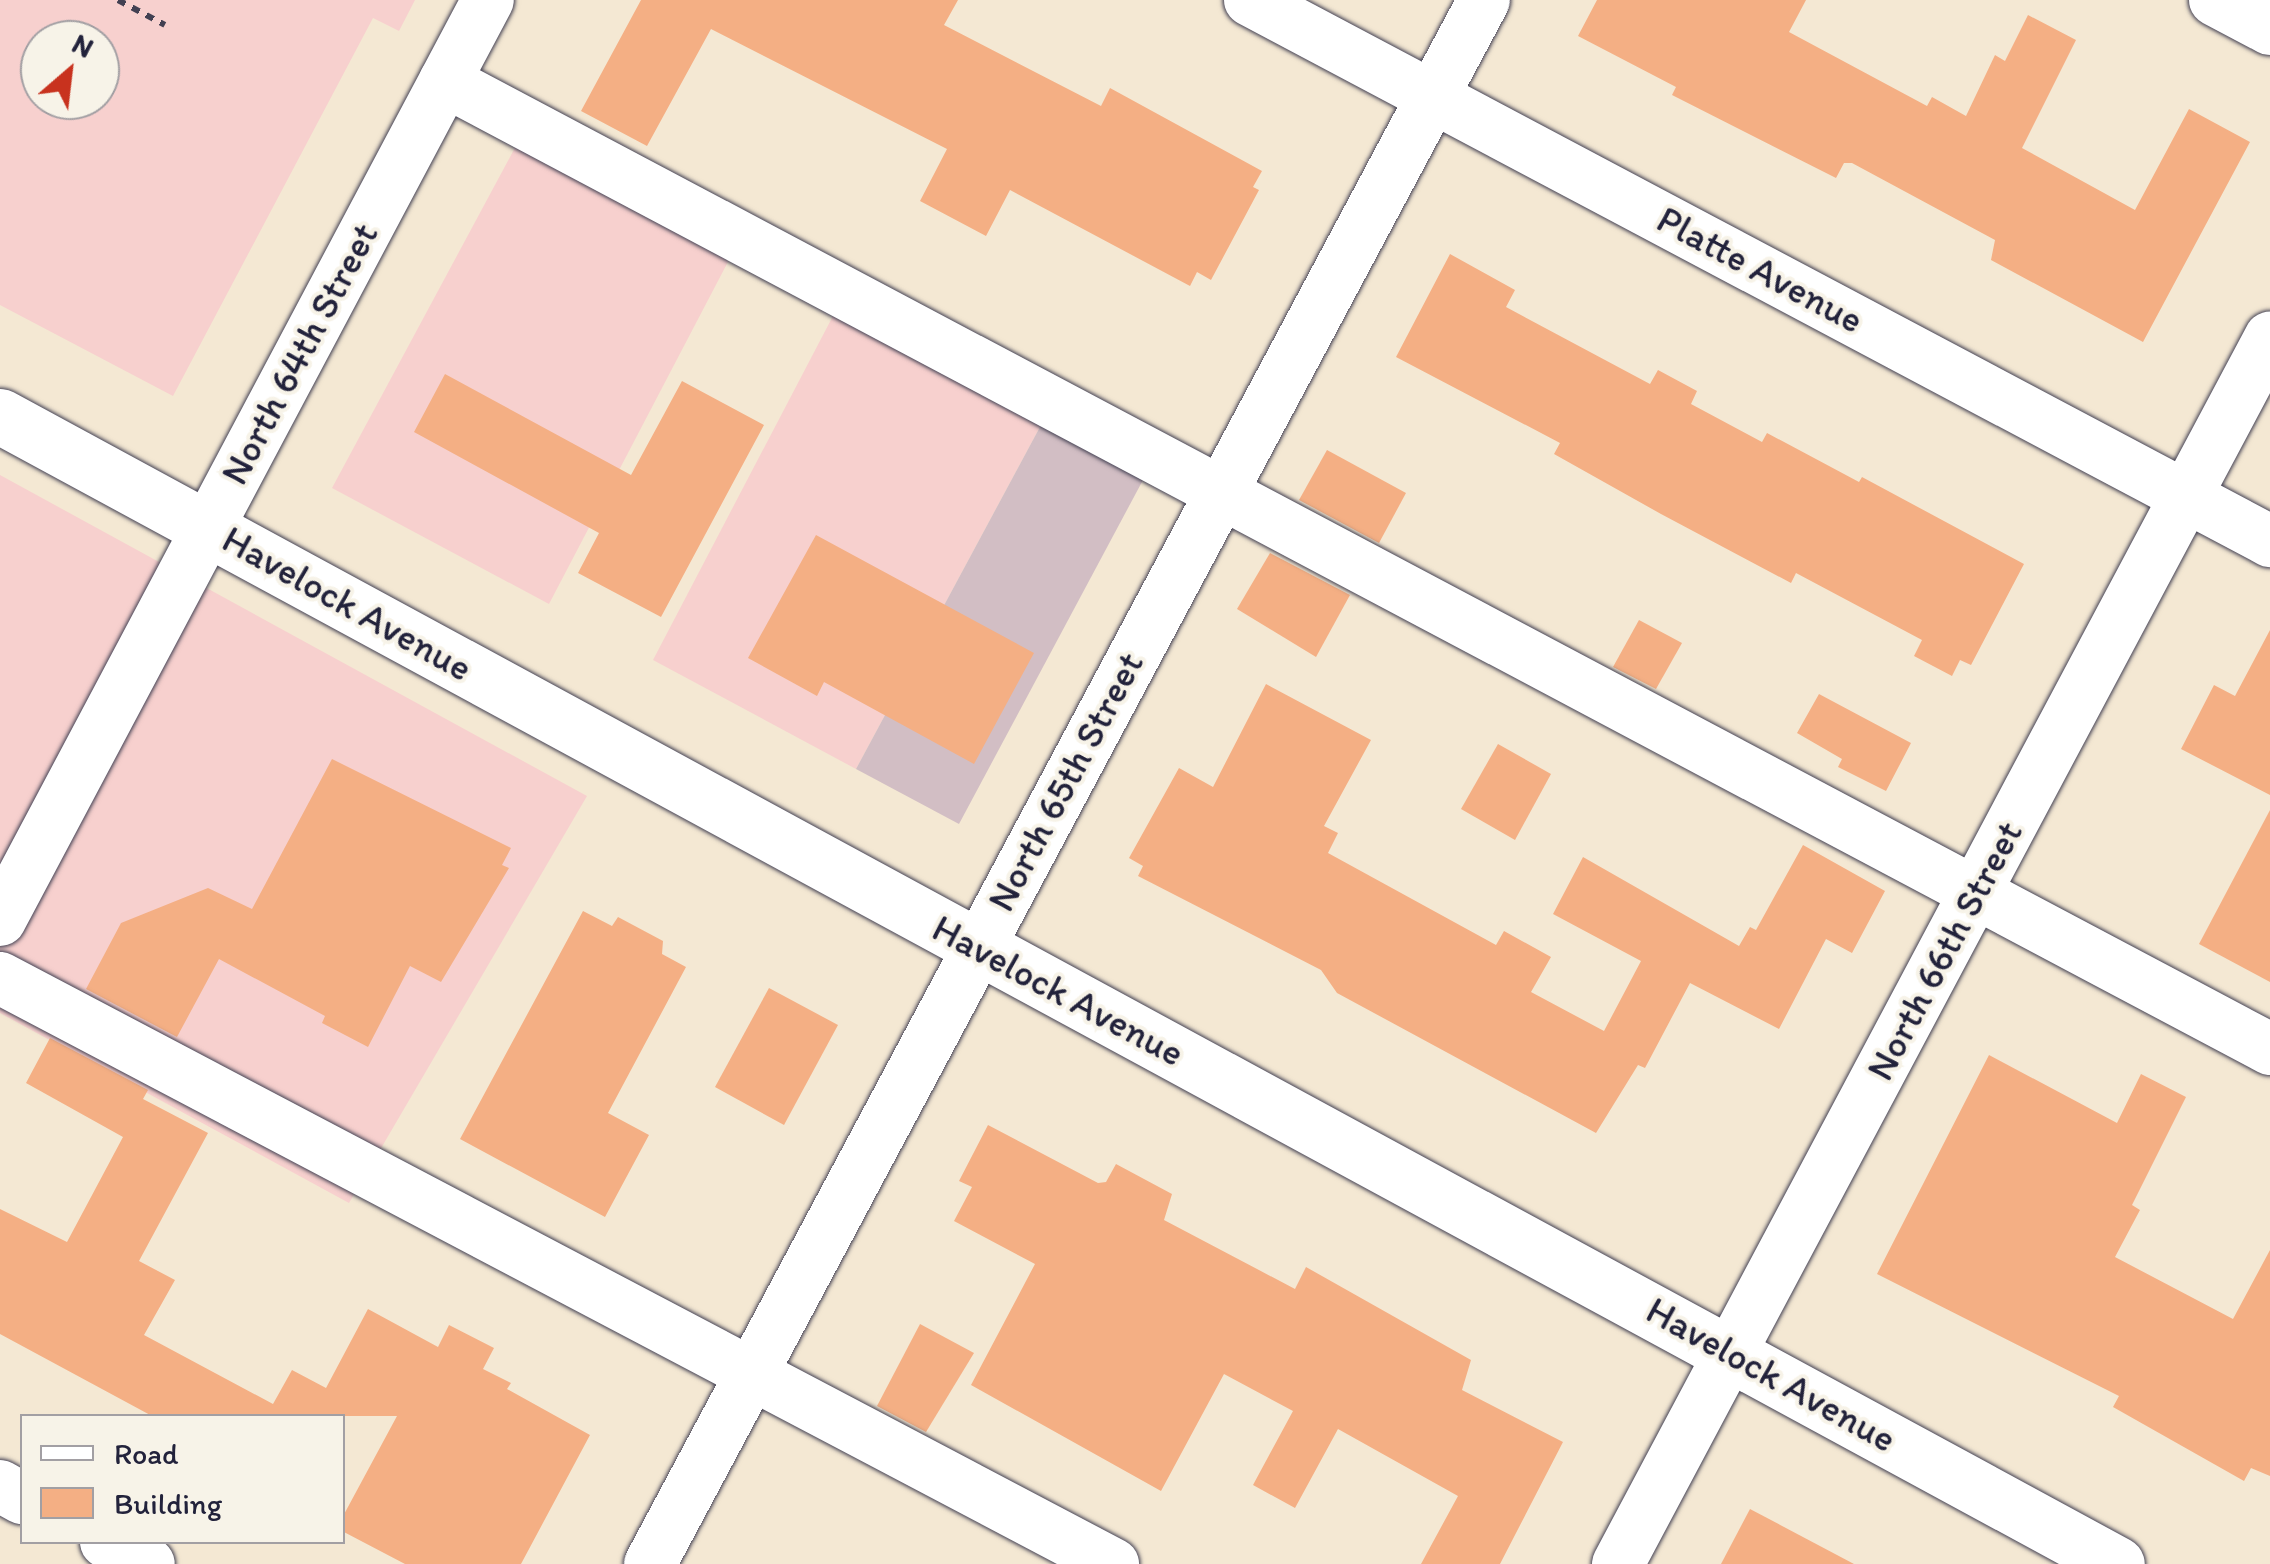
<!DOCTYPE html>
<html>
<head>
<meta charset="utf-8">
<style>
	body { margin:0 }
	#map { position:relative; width:2270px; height:1564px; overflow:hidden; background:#f4e8d3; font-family:Itim,sans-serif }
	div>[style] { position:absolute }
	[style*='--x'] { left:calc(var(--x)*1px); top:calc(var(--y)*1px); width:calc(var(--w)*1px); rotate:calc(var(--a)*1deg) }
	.built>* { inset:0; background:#f7d0ce }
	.industrial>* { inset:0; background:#d2bec4 }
	.building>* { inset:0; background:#f4af84 }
	.path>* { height:6px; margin-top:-3px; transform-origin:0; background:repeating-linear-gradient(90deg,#424052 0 8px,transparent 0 16px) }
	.roads { filter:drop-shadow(0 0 2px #424052) drop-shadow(0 0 2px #424052) }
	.minor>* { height:52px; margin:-26px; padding:0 26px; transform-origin:26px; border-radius:26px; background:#fff }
	.major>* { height:55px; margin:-27.5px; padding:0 27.5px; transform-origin:27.5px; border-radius:27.5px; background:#fff }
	span { translate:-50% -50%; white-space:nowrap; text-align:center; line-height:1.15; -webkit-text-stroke:8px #f7f3e8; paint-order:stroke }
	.street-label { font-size:38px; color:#22223b }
	.legend { position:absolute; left:20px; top:1414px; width:325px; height:130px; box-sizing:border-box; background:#f7f3e8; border:2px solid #a29fa3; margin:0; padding:12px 18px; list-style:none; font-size:30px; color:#22223b }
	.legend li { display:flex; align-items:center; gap:20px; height:50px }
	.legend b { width:50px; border:2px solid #a29fa3 }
	.north { position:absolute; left:20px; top:20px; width:100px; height:100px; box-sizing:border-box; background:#f7f3e8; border:2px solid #a29fa3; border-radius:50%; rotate:28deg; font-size:28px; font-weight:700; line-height:40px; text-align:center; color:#22223b }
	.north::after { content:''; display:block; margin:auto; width:35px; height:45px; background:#c8321e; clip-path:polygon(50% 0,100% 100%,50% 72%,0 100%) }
</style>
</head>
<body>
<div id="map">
	<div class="built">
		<div style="clip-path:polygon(evenodd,0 0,415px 0,399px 31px,373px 18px,173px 396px,0 305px,0 0,100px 40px,100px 100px,40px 100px,40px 40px,100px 40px)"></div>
		<div style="clip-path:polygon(517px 144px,730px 258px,549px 604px,332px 488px)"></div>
		<div style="clip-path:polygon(834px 314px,1041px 425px,856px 769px,653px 660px)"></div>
		<div style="clip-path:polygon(0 475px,587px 796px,349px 1203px,0 1013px)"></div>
	</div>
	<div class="industrial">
		<div style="clip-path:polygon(1041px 425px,1143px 480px,959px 824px,856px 769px)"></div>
	</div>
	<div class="building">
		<div style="clip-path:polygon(641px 0,958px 0,944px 25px,1101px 106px,1110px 88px,1262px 171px,1253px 187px,1259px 190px,1211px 280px,1197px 272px,1190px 286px,1010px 190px,986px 236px,920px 201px,947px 149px,711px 29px,647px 146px,581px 111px)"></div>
		<div style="clip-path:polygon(1597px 0,1806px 0,1789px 32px,1927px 106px,1932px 97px,1966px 116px,1995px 55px,2005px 61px,2028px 15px,2076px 40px,2022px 148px,2135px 210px,2189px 109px,2250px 142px,2143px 342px,1991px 260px,1995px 240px,1852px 163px,1844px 163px,1836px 178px,1672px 95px,1676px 87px,1578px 36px)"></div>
		<div style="clip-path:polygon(1450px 254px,1515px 290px,1506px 307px,1650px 384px,1658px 370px,1697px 391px,1691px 404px,1762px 442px,1767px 433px,1859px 482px,1862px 477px,2024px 564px,1971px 665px,1960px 660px,1952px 676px,1914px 656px,1922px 640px,1796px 573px,1791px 583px,1661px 514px,1554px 454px,1560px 443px,1396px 357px)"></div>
		<div style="clip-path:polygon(445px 374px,631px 475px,682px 381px,764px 425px,661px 617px,578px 573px,599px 533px,414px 432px)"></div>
		<div style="clip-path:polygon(1327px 450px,1406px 493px,1379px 543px,1299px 500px)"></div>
		<div style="clip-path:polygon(816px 535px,1034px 653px,974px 764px,824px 682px,817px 696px,748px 658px)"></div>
		<div style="clip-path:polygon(1270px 553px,1350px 595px,1316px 657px,1237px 609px)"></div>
		<div style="clip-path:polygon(1639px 620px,1682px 643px,1656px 689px,1613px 667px)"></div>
		<div style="clip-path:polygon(2270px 630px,2270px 795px,2181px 749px,2214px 685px,2235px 696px)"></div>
		<div style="clip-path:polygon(1266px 684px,1371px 740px,1324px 826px,1338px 833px,1328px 853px,1496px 945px,1504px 931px,1551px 957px,1531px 992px,1604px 1031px,1641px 961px,1553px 914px,1583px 857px,1739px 946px,1750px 927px,1756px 930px,1803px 845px,1885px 891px,1852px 953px,1826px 939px,1779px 1029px,1690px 983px,1645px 1068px,1638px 1065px,1596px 1133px,1337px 993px,1321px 970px,1138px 876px,1143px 866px,1129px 858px,1179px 768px,1213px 787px)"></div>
		<div style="clip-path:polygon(1819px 694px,1911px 743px,1886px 791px,1838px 767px,1842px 759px,1797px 733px)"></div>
		<div style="clip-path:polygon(1498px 744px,1551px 774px,1515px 840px,1461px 809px)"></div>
		<div style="clip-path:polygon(332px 759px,511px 848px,502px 865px,509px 868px,441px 982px,410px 966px,368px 1047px,322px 1023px,325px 1016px,219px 959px,177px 1037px,86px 989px,121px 923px,208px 888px,252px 909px)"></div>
		<div style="clip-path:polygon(2270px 810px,2270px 982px,2199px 944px)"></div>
		<div style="clip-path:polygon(583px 911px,612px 926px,618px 917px,663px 941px,662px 954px,686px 967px,608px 1113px,649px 1135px,605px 1217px,460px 1139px)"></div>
		<div style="clip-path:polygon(769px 988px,838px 1025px,784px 1125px,715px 1087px)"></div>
		<div style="clip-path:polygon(50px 1038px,148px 1090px,143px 1099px,208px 1133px,139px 1261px,175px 1280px,144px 1335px,273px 1404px,292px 1370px,326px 1388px,368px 1309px,438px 1347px,449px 1325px,494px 1348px,483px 1369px,511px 1383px,507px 1389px,590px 1435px,521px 1564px,405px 1564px,342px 1531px,342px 1518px,397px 1416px,152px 1416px,0 1334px,0 1209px,67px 1242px,123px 1137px,26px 1083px)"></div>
		<div style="clip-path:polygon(1989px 1055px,2117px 1123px,2141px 1074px,2186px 1097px,2132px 1205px,2140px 1210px,2115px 1257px,2233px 1319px,2270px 1250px,2270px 1476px,2251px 1468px,2244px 1481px,2113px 1407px,2119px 1396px,1877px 1274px)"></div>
		<div style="clip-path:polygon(988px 1125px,1098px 1183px,1106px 1182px,1116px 1164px,1172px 1194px,1164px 1220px,1295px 1289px,1306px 1267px,1471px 1360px,1462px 1390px,1563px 1442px,1500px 1564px,1421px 1564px,1458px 1496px,1338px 1429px,1295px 1508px,1253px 1485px,1293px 1411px,1224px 1374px,1161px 1491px,971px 1385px,1035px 1264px,954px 1221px,972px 1187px,959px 1181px)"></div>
		<div style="clip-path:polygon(920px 1324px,974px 1353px,926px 1432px,877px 1406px)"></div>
		<div style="clip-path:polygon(1750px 1509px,1854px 1564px,1721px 1564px)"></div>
	</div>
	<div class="path">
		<div style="--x:118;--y:0;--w:53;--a:28"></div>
	</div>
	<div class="roads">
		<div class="minor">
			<div style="--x:1250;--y:0;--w:1155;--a:27.94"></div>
			<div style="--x:2215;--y:0;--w:62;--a:27.8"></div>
			<div style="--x:445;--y:81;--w:2066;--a:27.94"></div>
			<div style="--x:0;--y:920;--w:1041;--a:-62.06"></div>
			<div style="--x:0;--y:978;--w:1258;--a:27.77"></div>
			<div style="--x:0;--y:1486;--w:25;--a:29"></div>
			<div style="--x:106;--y:1542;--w:48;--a:27.1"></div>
			<div style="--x:650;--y:1564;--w:1772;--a:-61.93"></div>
			<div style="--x:1618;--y:1564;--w:1389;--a:-62"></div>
		</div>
		<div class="major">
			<div style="--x:0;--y:416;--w:2408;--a:28.47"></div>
		</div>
	</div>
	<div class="street-label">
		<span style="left:1760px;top:270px;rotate:28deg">Platte Avenue</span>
		<span style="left:300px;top:354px;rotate:-62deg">North 64th Street</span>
		<span style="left:347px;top:604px;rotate:29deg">Havelock Avenue</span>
		<span style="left:1066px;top:782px;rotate:-62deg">North 65th Street</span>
		<span style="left:1945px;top:951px;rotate:-62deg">North 66th Street</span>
		<span style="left:1058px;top:991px;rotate:28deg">Havelock Avenue</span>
		<span style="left:1771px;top:1375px;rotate:29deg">Havelock Avenue</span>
	</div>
	<ul class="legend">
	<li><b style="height:12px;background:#fff"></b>Road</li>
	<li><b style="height:28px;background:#f4af84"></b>Building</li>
	</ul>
	<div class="north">N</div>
</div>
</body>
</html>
